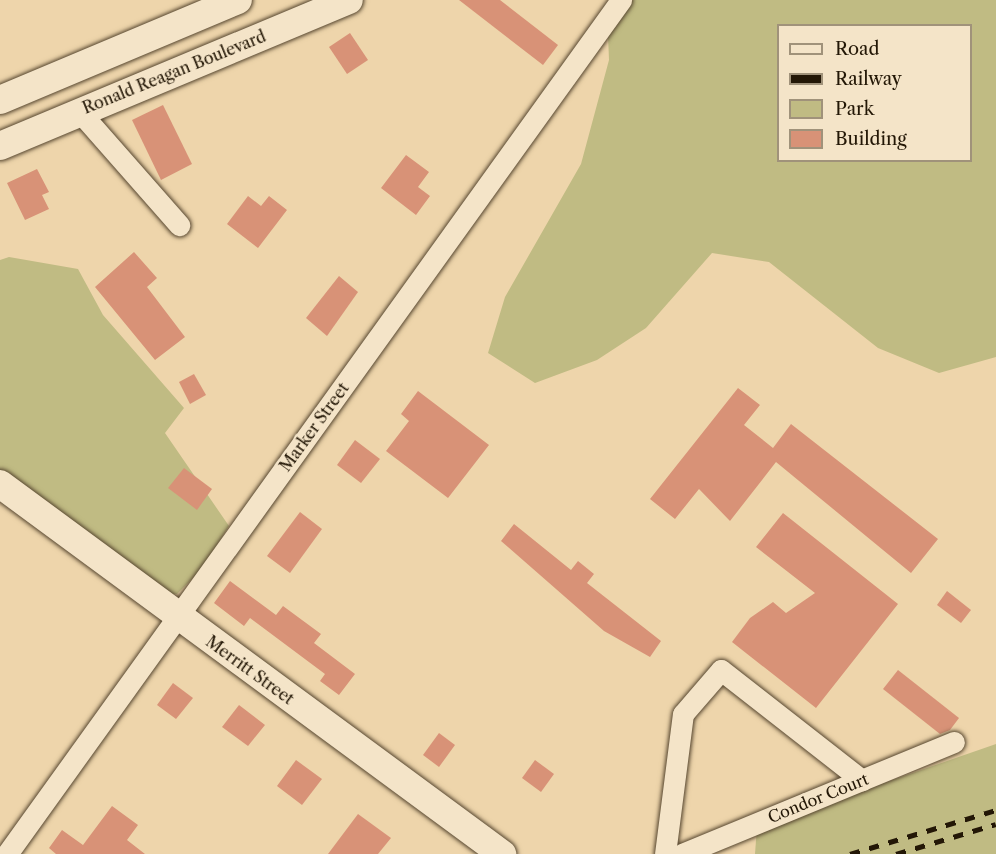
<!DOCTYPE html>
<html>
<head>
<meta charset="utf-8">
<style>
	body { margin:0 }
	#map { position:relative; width:996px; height:854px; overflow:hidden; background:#eed5ab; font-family:"Libre Caslon Text",serif }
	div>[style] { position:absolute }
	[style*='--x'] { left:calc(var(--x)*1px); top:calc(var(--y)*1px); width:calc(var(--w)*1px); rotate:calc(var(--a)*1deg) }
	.green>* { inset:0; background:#c0bb83 }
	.building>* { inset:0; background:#d89277 }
	.roads { filter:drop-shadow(0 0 2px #56462f) drop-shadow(0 0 2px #56462f) }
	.street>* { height:21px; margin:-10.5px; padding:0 10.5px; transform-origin:10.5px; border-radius:10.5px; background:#f4e4c8 }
	.secondary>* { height:28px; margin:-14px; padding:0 14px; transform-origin:14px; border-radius:14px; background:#f4e4c8 }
	.rail>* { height:4.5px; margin-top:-2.25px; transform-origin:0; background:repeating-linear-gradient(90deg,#231706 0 10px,transparent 0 20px) }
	span { translate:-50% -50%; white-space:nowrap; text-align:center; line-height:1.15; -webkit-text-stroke:4.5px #f4e4c8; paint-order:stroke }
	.street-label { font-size:16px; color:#231706 }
	.legend { position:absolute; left:777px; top:24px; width:195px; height:138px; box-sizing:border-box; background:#f4e4c8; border:2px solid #a0927a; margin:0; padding:8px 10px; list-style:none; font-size:18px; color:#231706 }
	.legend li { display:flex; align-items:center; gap:12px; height:30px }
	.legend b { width:30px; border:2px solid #a0927a }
</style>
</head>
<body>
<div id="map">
	<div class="green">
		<div style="clip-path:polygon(evenodd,633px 0,996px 0,996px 357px,939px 373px,878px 348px,769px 262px,712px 253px,646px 328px,597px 360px,535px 383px,488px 353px,505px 297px,581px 164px,609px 60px,608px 35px,633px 0,778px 26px,970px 26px,970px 160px,778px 160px,778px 26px)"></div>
		<div style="clip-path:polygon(9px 257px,78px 269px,103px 315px,184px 408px,165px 433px,229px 526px,201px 570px,177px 594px,168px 594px,0 470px,0 260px)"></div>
		<div style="clip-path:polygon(996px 744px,996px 854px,755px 854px,757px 827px)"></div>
	</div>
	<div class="building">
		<div style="clip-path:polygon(459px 0,500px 0,558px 45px,543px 65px)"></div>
		<div style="clip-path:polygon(350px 33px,368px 60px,347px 74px,329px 47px)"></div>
		<div style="clip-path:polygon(163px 105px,192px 164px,161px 180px,132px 120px)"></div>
		<div style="clip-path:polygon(406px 155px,429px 172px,418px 187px,430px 196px,416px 215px,381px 188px)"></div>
		<div style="clip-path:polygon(37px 169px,49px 192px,42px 195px,49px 209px,25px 220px,7px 183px)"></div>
		<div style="clip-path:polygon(248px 196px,261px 206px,269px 196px,287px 210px,258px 248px,227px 224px)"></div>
		<div style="clip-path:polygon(134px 252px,157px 278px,147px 287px,185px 337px,155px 360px,95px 287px)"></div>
		<div style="clip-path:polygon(339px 276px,358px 292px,327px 336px,306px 318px)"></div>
		<div style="clip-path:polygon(194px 374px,206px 395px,190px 404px,179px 382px)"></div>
		<div style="clip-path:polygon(738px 388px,760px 405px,744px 425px,773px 448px,791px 424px,938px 539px,911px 573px,776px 462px,730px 521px,699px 489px,675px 519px,650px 499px)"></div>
		<div style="clip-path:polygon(418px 391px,489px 445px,448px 498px,386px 451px,409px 421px,401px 414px)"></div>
		<div style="clip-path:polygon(355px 440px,380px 459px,361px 483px,337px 465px)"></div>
		<div style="clip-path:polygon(184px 468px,212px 489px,197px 510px,168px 488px)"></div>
		<div style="clip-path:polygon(300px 512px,322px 529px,290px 573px,267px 556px)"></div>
		<div style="clip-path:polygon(783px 513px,898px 604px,816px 708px,732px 642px,750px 618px,773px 602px,786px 613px,815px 593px,756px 547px)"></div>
		<div style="clip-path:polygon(514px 524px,571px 570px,578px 561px,594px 574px,587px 583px,661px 641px,650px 657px,604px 631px,501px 541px)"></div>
		<div style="clip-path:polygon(230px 581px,276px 615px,283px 606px,321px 634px,314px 643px,355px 674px,339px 695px,320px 681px,325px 674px,250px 618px,244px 626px,214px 603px)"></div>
		<div style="clip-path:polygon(947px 591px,971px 610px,961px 623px,937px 605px)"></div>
		<div style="clip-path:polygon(898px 670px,959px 718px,950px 730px,940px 734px,883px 689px)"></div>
		<div style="clip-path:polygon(173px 683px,193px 698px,176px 719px,157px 705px)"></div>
		<div style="clip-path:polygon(239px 705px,265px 725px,248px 746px,222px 727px)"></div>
		<div style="clip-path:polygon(439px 733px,455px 745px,439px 767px,423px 755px)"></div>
		<div style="clip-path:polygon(296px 760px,322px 779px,302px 805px,277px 786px)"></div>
		<div style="clip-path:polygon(535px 760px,554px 774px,541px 792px,522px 778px)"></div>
		<div style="clip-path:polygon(112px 806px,138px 825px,127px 840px,145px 854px,56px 854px,49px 848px,62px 830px,83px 845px)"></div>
		<div style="clip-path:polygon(358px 814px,391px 838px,378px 854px,328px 854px)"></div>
	</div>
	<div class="roads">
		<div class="street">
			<div style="--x:79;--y:111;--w:152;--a:48.7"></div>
			<div style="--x:7;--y:854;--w:1052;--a:-54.29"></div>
			<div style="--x:665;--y:854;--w:141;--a:-82.7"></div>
			<div style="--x:683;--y:714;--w:58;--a:-49.2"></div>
			<div style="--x:721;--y:670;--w:179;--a:38"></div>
			<div style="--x:682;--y:854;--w:294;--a:-22.4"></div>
		</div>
		<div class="secondary">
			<div style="--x:0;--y:100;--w:258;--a:-22.8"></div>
			<div style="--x:0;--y:146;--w:378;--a:-22.7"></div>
			<div style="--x:0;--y:484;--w:624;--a:36.39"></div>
		</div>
	</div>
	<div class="rail">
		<div style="--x:850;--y:854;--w:152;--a:-16.8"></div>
		<div style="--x:896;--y:854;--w:104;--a:-16.7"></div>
	</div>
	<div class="street-label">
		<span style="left:174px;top:72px;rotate:-22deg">Ronald Reagan Boulevard</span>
		<span style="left:314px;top:427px;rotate:-54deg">Marker Street</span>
		<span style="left:250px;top:670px;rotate:36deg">Merritt Street</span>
		<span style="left:818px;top:798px;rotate:-22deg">Condor Court</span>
	</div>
	<ul class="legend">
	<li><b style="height:8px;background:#f4e4c8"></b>Road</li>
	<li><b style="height:8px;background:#231706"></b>Railway</li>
	<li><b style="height:16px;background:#c0bb83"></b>Park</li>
	<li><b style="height:16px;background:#d89277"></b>Building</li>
	</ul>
</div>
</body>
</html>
